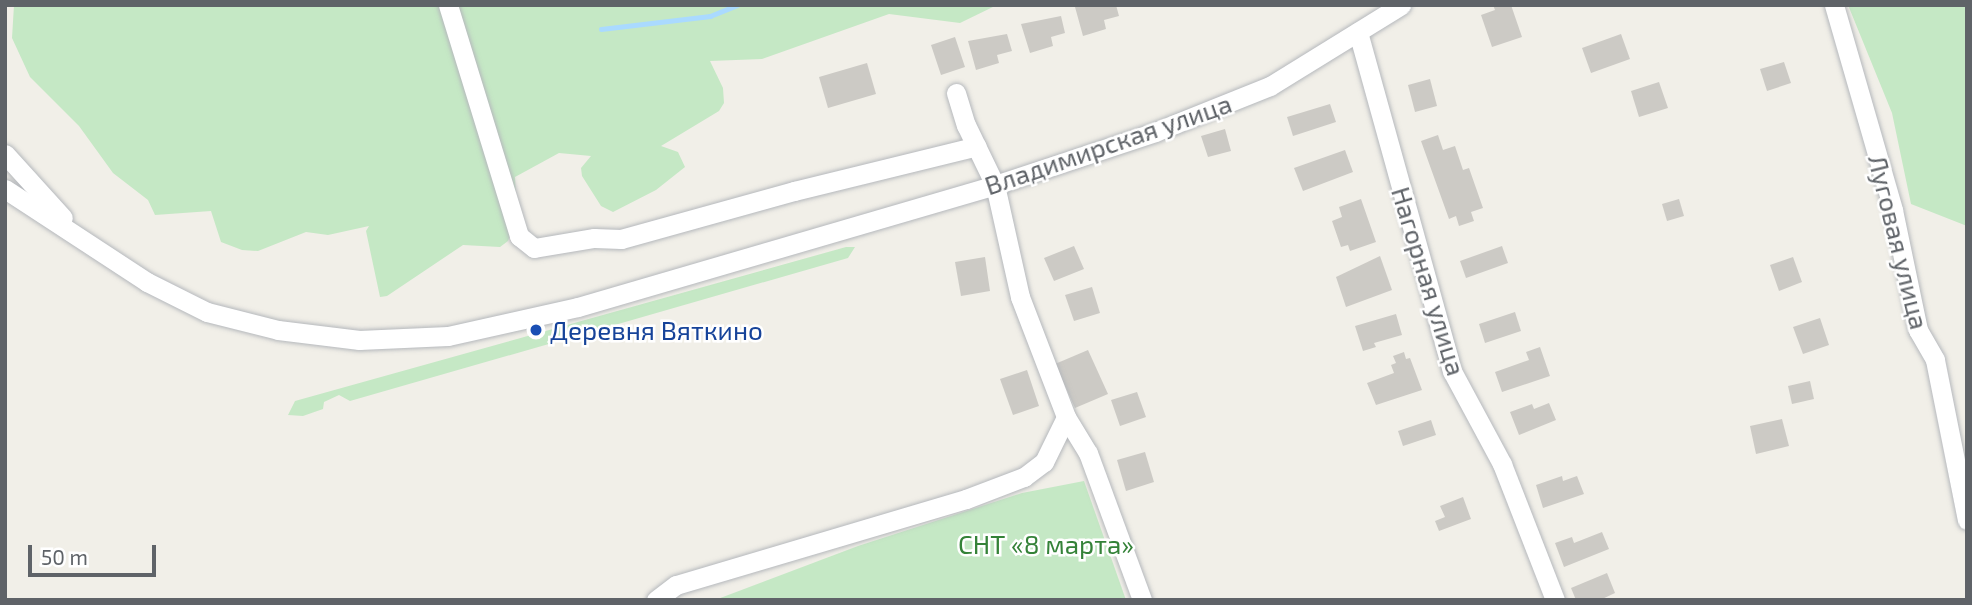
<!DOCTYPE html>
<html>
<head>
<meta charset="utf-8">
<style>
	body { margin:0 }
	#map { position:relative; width:1972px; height:605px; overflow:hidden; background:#f1efe8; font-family:"Exo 2",sans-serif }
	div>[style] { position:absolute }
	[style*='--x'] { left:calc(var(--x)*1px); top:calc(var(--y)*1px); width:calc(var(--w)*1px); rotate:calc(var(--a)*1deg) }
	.green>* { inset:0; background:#c5e8c5 }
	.stream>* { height:5px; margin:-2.5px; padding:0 2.5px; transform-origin:2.5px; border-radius:2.5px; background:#aadaff }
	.building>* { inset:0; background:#cccac5 }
	.roads { filter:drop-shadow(0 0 2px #b5b8bc) drop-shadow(0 0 2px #b5b8bc) }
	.minor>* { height:19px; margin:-9.5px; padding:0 9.5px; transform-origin:9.5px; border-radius:9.5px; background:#fff }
	.dots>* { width:19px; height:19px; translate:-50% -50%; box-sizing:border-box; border:4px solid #fff; border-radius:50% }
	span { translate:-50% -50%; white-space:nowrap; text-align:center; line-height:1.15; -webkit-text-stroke:5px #fff; paint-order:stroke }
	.street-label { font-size:26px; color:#5f6368 }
	.transit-label { font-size:26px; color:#164399 }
	.left { translate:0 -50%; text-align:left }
	.park-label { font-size:26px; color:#348238 }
	.frame { position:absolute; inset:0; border:7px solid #5f6368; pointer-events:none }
	.scale { position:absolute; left:28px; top:545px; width:128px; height:32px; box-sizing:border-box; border:4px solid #5f6368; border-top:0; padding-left:9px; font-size:21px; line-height:24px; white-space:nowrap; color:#5f6368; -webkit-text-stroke:5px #fff; paint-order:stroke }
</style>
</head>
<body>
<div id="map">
	<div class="green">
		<div style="clip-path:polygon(14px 5px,997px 5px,960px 23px,889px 14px,762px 59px,710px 61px,723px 88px,724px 103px,719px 111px,661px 146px,678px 152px,685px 167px,656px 190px,613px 212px,601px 206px,582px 176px,581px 168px,591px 156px,559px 153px,515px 177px,517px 216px,508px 241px,500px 247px,463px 245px,387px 296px,380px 297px,366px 231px,369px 226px,328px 235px,306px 232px,258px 251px,242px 250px,221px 242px,211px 211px,155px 215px,148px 200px,113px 173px,79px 126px,30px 77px,12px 38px)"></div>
		<div style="clip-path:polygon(1848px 5px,1967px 5px,1967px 226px,1911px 204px,1892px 113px)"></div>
		<div style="clip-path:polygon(846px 247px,855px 247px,848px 258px,350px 401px,339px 395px,324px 402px,323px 409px,303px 416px,288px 415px,295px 401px)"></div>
		<div style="clip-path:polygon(1084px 481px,1126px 600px,715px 600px,858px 546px,1022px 493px)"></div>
	</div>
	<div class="stream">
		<div style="--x:601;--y:29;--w:110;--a:-6.8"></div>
		<div style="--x:710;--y:16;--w:29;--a:-22"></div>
	</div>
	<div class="building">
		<div style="clip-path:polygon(1116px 5px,1119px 16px,1104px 20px,1106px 29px,1083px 36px,1075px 7px)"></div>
		<div style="clip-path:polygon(1493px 5px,1511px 5px,1522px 37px,1492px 47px,1481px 15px,1495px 10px)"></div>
		<div style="clip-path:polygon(1061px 16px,1065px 33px,1051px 37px,1053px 46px,1030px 53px,1021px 24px)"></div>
		<div style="clip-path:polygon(1007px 34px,1012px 51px,997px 55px,999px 63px,976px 70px,968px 41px)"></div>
		<div style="clip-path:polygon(1621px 34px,1630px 59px,1591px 73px,1582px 48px)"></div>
		<div style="clip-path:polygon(955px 37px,965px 67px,941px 75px,931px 45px)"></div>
		<div style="clip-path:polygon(1784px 62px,1791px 83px,1767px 91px,1760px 69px)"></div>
		<div style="clip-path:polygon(867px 63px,876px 94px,828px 108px,819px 77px)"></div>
		<div style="clip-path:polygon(1430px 79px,1437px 106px,1415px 112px,1408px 85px)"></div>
		<div style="clip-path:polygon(1659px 82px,1668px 108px,1639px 117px,1631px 91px)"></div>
		<div style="clip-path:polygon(1330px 104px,1336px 122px,1293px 136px,1287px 117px)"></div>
		<div style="clip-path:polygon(1225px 129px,1231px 151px,1208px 157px,1201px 136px)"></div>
		<div style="clip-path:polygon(1438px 135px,1443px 150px,1455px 146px,1463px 170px,1469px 168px,1483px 208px,1471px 212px,1474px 221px,1459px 226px,1456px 216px,1449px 219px,1421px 141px)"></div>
		<div style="clip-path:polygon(1345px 150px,1353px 172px,1303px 191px,1294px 168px)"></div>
		<div style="clip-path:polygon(1361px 199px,1376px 242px,1350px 251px,1348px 245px,1341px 247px,1332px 221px,1342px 217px,1339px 207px)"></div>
		<div style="clip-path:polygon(1679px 199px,1684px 216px,1667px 221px,1662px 204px)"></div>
		<div style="clip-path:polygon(1074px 246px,1084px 269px,1054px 281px,1044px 258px)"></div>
		<div style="clip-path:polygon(1502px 246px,1508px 263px,1466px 278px,1460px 261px)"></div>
		<div style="clip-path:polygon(1380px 256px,1392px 290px,1346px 307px,1336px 277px)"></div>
		<div style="clip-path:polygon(985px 257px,990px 291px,961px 296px,955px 262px)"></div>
		<div style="clip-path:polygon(1793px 257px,1802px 282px,1779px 291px,1770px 265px)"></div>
		<div style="clip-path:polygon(1092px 287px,1100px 313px,1074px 321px,1065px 295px)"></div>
		<div style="clip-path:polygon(1515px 312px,1521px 331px,1485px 343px,1479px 324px)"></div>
		<div style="clip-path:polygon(1396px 314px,1402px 335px,1374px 343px,1376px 347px,1363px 351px,1355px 326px)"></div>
		<div style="clip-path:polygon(1820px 318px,1829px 345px,1803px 354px,1793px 327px)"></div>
		<div style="clip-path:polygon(1540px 347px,1550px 376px,1502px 392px,1495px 372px,1529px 360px,1526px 352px)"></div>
		<div style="clip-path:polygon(1088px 350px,1108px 394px,1075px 408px,1055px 364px)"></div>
		<div style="clip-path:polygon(1404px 352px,1406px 359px,1410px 358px,1422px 390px,1376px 405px,1367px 383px,1394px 373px,1391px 365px,1396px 363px,1393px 356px)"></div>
		<div style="clip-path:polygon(1027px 370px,1039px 406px,1013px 415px,1000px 379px)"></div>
		<div style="clip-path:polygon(1810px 381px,1814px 399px,1792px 404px,1788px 386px)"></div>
		<div style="clip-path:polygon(1137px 392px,1146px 417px,1120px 426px,1111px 400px)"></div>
		<div style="clip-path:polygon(1549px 403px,1556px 420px,1519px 435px,1510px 412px,1532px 404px,1534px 409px)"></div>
		<div style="clip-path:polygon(1782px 419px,1789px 446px,1756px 454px,1750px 426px)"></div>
		<div style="clip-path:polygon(1431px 420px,1436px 435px,1403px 446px,1398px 431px)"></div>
		<div style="clip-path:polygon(1145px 452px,1154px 482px,1126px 491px,1117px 460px)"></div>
		<div style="clip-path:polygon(1562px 476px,1563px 481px,1577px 476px,1584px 494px,1543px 508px,1536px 485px)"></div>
		<div style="clip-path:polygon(1463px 497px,1471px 519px,1439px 531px,1435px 521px,1445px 517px,1440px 506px)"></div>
		<div style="clip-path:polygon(1602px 532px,1609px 549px,1564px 567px,1555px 543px,1572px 537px,1574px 543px)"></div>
		<div style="clip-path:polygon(1607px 573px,1615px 593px,1600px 600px,1576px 600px,1571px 588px)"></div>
	</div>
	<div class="roads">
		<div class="minor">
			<div style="--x:448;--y:5;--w:242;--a:72.9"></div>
			<div style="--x:519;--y:236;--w:19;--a:39"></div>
			<div style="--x:534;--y:248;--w:61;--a:-9.5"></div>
			<div style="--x:594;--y:238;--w:27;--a:2"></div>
			<div style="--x:621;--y:239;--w:180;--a:-15.5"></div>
			<div style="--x:794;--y:191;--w:188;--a:-13.8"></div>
			<div style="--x:1834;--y:5;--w:213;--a:73.9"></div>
			<div style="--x:1893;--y:210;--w:123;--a:78.2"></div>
			<div style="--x:1918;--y:330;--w:34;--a:60"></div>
			<div style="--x:1935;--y:360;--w:163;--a:78.7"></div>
			<div style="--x:1358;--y:32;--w:352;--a:74.5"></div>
			<div style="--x:1452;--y:371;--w:106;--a:61.7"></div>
			<div style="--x:1502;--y:464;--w:146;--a:68.7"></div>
			<div style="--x:956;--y:93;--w:34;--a:73"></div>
			<div style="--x:966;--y:125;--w:67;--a:64.2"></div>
			<div style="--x:995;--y:185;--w:115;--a:77.4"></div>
			<div style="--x:1020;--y:297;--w:129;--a:69"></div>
			<div style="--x:1066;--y:417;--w:42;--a:58.6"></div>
			<div style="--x:1088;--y:453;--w:157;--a:69.8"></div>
			<div style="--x:5;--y:154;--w:86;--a:47.8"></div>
			<div style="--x:5;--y:189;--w:170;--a:33.2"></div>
			<div style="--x:147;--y:282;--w:67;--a:26.6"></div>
			<div style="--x:207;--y:312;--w:73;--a:14.2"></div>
			<div style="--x:278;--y:330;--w:82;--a:7"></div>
			<div style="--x:359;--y:340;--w:89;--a:-2.6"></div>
			<div style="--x:448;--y:336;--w:133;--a:-12.6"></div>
			<div style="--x:578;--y:307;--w:434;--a:-16.3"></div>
			<div style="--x:995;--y:185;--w:169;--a:-18.3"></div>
			<div style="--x:1155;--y:132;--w:124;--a:-21.8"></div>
			<div style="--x:1270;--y:86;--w:154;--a:-31.7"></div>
			<div style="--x:656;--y:600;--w:25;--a:-37"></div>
			<div style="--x:676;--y:585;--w:302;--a:-16.5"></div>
			<div style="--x:966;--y:499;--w:62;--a:-20.8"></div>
			<div style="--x:1024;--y:477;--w:25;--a:-37"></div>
			<div style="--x:1044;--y:462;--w:50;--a:-63.9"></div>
		</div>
	</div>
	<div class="dots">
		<div style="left:536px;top:330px;background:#1a4fb4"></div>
	</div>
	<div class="street-label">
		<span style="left:1108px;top:144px;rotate:-19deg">Владимирская улица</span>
		<span style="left:1899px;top:242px;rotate:76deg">Луговая улица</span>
		<span style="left:1429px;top:281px;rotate:73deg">Нагорная улица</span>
	</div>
	<div class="transit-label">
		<span class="left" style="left:550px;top:330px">Деревня Вяткино</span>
	</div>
	<div class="park-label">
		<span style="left:1046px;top:544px">СНТ «8 марта»</span>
	</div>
	<div class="frame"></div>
	<div class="scale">50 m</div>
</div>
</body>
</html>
